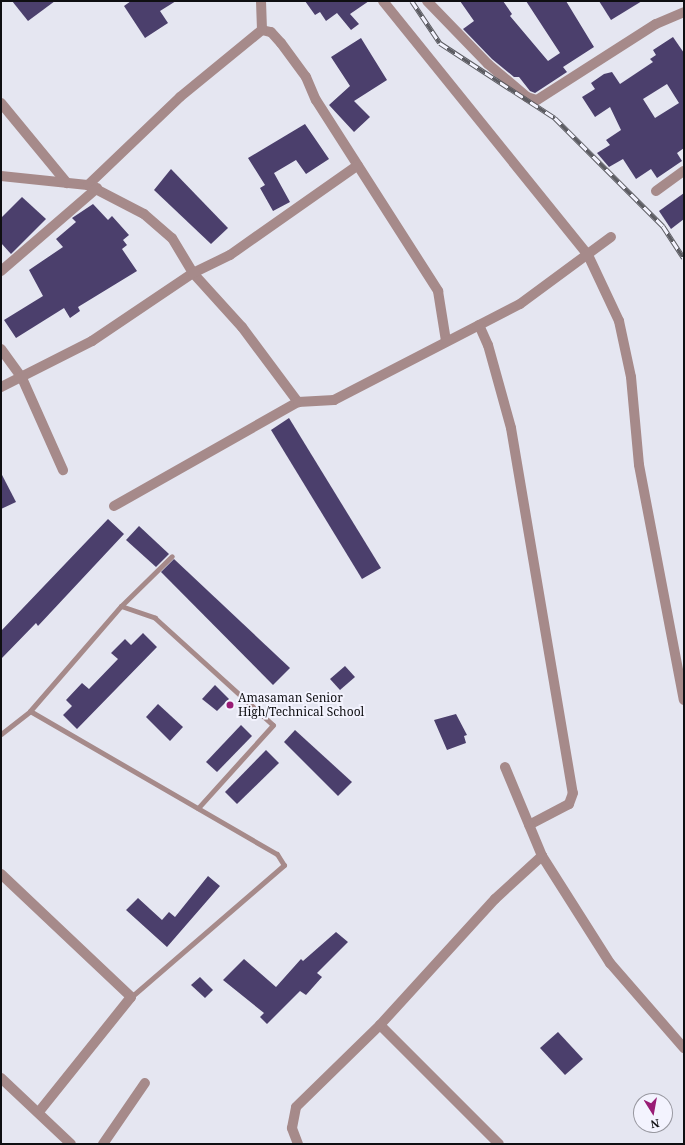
<!DOCTYPE html>
<html>
<head>
<meta charset="utf-8">
<style>
	body { margin:0 }
	#map { position:relative; width:685px; height:1145px; overflow:hidden; background:#e5e6f1; font-family:"Noto Serif",serif }
	div>[style] { position:absolute }
	[style*='--x'] { left:calc(var(--x)*1px); top:calc(var(--y)*1px); width:calc(var(--w)*1px); rotate:calc(var(--a)*1deg) }
	.building>* { inset:0; background:#4b3f6c }
	.lane>* { height:5px; margin:-2.5px; padding:0 2.5px; transform-origin:2.5px; border-radius:2.5px; background:#a68a8a }
	.street>* { height:10px; margin:-5px; padding:0 5px; transform-origin:5px; border-radius:5px; background:#a68a8a }
	.rail>* { height:4.5px; margin-top:-2.25px; transform-origin:0; background:repeating-linear-gradient(90deg,#f3f3fe 0 9px,#5c5c62 0 18px); box-sizing:border-box; border-block:1px solid #5c5c62 }
	.dots>* { width:11px; height:11px; translate:-50% -50%; box-sizing:border-box; border:2px solid #f3f3fe; border-radius:50% }
	span { translate:-50% -50%; white-space:nowrap; text-align:center; line-height:1.15; -webkit-text-stroke:4px #f3f3fe; paint-order:stroke }
	.poi-label { font-size:12px; color:#0f0f12 }
	.left { translate:0 -50%; text-align:left }
	.frame { position:absolute; inset:0; border:2px solid #0f0f12; pointer-events:none }
	.north { position:absolute; left:633px; top:1093px; width:40px; height:40px; box-sizing:border-box; background:#f3f3fe; border:1px solid #9898a0; border-radius:50%; rotate:169deg; font-size:11px; font-weight:700; line-height:16px; text-align:center; color:#0f0f12 }
	.north::after { content:''; display:block; margin:auto; width:14px; height:18px; background:#991c75; clip-path:polygon(50% 0,100% 100%,50% 72%,0 100%) }
</style>
</head>
<body>
<div id="map">
	<div class="building">
		<div style="clip-path:polygon(12px 1px,55px 1px,28px 21px)"></div>
		<div style="clip-path:polygon(131px 1px,176px 1px,160px 11px,168px 23px,145px 38px,124px 6px)"></div>
		<div style="clip-path:polygon(305px 1px,369px 1px,350px 14px,359px 24px,351px 30px,337px 13px,326px 21px,320px 12px,315px 15px)"></div>
		<div style="clip-path:polygon(460px 1px,503px 1px,512px 14px,510px 16px,548px 61px,560px 53px,526px 1px,566px 1px,594px 47px,563px 67px,567px 72px,535px 93px,530px 91px,519px 77px,514px 77px,492px 59px,463px 29px,474px 21px)"></div>
		<div style="clip-path:polygon(599px 1px,642px 1px,611px 20px)"></div>
		<div style="clip-path:polygon(evenodd,673px 37px,684px 53px,684px 148px,677px 153px,682px 161px,657px 178px,651px 169px,636px 179px,623px 159px,609px 167px,597px 153px,610px 145px,606px 140px,621px 130px,610px 107px,595px 117px,582px 97px,595px 89px,591px 83px,604px 74px,612px 72px,620px 84px,653px 62px,650px 59px,656px 55px,653px 50px,673px 37px,667px 84px,679px 103px,655px 118px,643px 99px,667px 84px)"></div>
		<div style="clip-path:polygon(361px 38px,387px 80px,354px 101px,370px 117px,354px 132px,329px 105px,350px 86px,331px 57px)"></div>
		<div style="clip-path:polygon(305px 124px,329px 159px,306px 174px,296px 160px,274px 173px,290px 202px,273px 211px,260px 188px,265px 185px,248px 158px)"></div>
		<div style="clip-path:polygon(171px 169px,228px 228px,211px 244px,154px 190px)"></div>
		<div style="clip-path:polygon(684px 193px,684px 219px,671px 229px,659px 211px)"></div>
		<div style="clip-path:polygon(22px 197px,46px 219px,11px 254px,1px 243px,1px 218px)"></div>
		<div style="clip-path:polygon(93px 204px,108px 220px,112px 216px,129px 235px,123px 240px,127px 245px,122px 249px,137px 271px,78px 307px,80px 311px,70px 318px,64px 308px,16px 338px,4px 320px,43px 296px,29px 270px,63px 247px,56px 239px,76px 222px,72px 218px)"></div>
		<div style="clip-path:polygon(289px 418px,381px 568px,362px 579px,271px 430px)"></div>
		<div style="clip-path:polygon(1px 473px,16px 502px,1px 509px)"></div>
		<div style="clip-path:polygon(108px 519px,124px 534px,38px 626px,36px 623px,1px 659px,1px 631px)"></div>
		<div style="clip-path:polygon(139px 526px,169px 554px,156px 567px,126px 540px)"></div>
		<div style="clip-path:polygon(174px 559px,290px 668px,273px 685px,161px 572px)"></div>
		<div style="clip-path:polygon(143px 633px,157px 647px,77px 729px,63px 715px,72px 706px,66px 700px,82px 683px,89px 689px,118px 659px,111px 653px,125px 639px,131px 645px)"></div>
		<div style="clip-path:polygon(345px 666px,355px 677px,340px 690px,330px 679px)"></div>
		<div style="clip-path:polygon(215px 685px,229px 699px,217px 711px,202px 699px)"></div>
		<div style="clip-path:polygon(158px 704px,183px 727px,170px 741px,146px 717px)"></div>
		<div style="clip-path:polygon(456px 714px,467px 735px,464px 736px,466px 743px,447px 750px,434px 720px)"></div>
		<div style="clip-path:polygon(241px 725px,252px 736px,217px 772px,206px 762px)"></div>
		<div style="clip-path:polygon(295px 730px,352px 782px,338px 796px,284px 742px)"></div>
		<div style="clip-path:polygon(266px 750px,279px 763px,237px 804px,225px 792px)"></div>
		<div style="clip-path:polygon(208px 876px,220px 886px,167px 947px,126px 910px,138px 898px,162px 920px,169px 912px,175px 917px)"></div>
		<div style="clip-path:polygon(336px 932px,348px 942px,317px 973px,322px 977px,306px 995px,300px 991px,267px 1024px,260px 1017px,264px 1013px,223px 980px,244px 959px,276px 987px,301px 959px,303px 961px)"></div>
		<div style="clip-path:polygon(200px 977px,213px 990px,205px 998px,191px 985px)"></div>
		<div style="clip-path:polygon(558px 1032px,583px 1059px,565px 1075px,540px 1048px)"></div>
	</div>
	<div class="lane">
		<div style="--x:121;--y:606;--w:36;--a:19"></div>
		<div style="--x:155;--y:618;--w:159;--a:42.2"></div>
		<div style="--x:273;--y:725;--w:112;--a:132.1"></div>
		<div style="--x:30;--y:711;--w:285;--a:30.1"></div>
		<div style="--x:277;--y:854;--w:13;--a:58"></div>
		<div style="--x:284;--y:865;--w:202;--a:139.2"></div>
		<div style="--x:1;--y:734;--w:37;--a:-38"></div>
		<div style="--x:30;--y:711;--w:139;--a:-49.1"></div>
		<div style="--x:121;--y:606;--w:71;--a:-44.4"></div>
	</div>
	<div class="street">
		<div style="--x:261;--y:1;--w:29;--a:88"></div>
		<div style="--x:262;--y:30;--w:9;--a:13"></div>
		<div style="--x:271;--y:32;--w:15;--a:48"></div>
		<div style="--x:281;--y:43;--w:42;--a:53.7"></div>
		<div style="--x:306;--y:77;--w:25;--a:67"></div>
		<div style="--x:316;--y:100;--w:227;--a:57.4"></div>
		<div style="--x:438;--y:291;--w:51;--a:80.9"></div>
		<div style="--x:383;--y:1;--w:326;--a:51.1"></div>
		<div style="--x:588;--y:255;--w:73;--a:64.8"></div>
		<div style="--x:619;--y:321;--w:57;--a:77.9"></div>
		<div style="--x:631;--y:377;--w:88;--a:84.8"></div>
		<div style="--x:639;--y:465;--w:239;--a:79.2"></div>
		<div style="--x:427;--y:1;--w:88;--a:45.9"></div>
		<div style="--x:488;--y:64;--w:51;--a:40.2"></div>
		<div style="--x:527;--y:97;--w:10;--a:17"></div>
		<div style="--x:537;--y:100;--w:141;--a:-32.6"></div>
		<div style="--x:656;--y:24;--w:30;--a:-23"></div>
		<div style="--x:1;--y:103;--w:104;--a:50.5"></div>
		<div style="--x:1;--y:176;--w:87;--a:5.9"></div>
		<div style="--x:88;--y:185;--w:127;--a:-43.7"></div>
		<div style="--x:180;--y:97;--w:106;--a:-39.3"></div>
		<div style="--x:88;--y:185;--w:63;--a:27.4"></div>
		<div style="--x:144;--y:214;--w:37;--a:41"></div>
		<div style="--x:172;--y:238;--w:41;--a:59"></div>
		<div style="--x:193;--y:273;--w:73;--a:47.8"></div>
		<div style="--x:242;--y:327;--w:94;--a:53.3"></div>
		<div style="--x:656;--y:191;--w:34;--a:-36"></div>
		<div style="--x:1;--y:271;--w:127;--a:-40.8"></div>
		<div style="--x:479;--y:325;--w:22;--a:66"></div>
		<div style="--x:488;--y:345;--w:86;--a:74.5"></div>
		<div style="--x:511;--y:428;--w:370;--a:80.4"></div>
		<div style="--x:573;--y:793;--w:12;--a:110"></div>
		<div style="--x:569;--y:804;--w:45;--a:152.3"></div>
		<div style="--x:1;--y:349;--w:36;--a:54"></div>
		<div style="--x:22;--y:378;--w:101;--a:66"></div>
		<div style="--x:1;--y:387;--w:102;--a:-26.8"></div>
		<div style="--x:92;--y:341;--w:122;--a:-34"></div>
		<div style="--x:193;--y:273;--w:41;--a:-25.9"></div>
		<div style="--x:230;--y:255;--w:156;--a:-35.1"></div>
		<div style="--x:114;--y:506;--w:211;--a:-29.5"></div>
		<div style="--x:298;--y:402;--w:36;--a:-3"></div>
		<div style="--x:334;--y:400;--w:209;--a:-27.3"></div>
		<div style="--x:520;--y:304;--w:113;--a:-36.4"></div>
		<div style="--x:505;--y:767;--w:96;--a:67.4"></div>
		<div style="--x:1;--y:874;--w:179;--a:43.4"></div>
		<div style="--x:131;--y:997;--w:147;--a:128.7"></div>
		<div style="--x:380;--y:1025;--w:168;--a:45"></div>
		<div style="--x:1;--y:1078;--w:96;--a:43.3"></div>
		<div style="--x:103;--y:1144;--w:74;--a:-55.5"></div>
		<div style="--x:298;--y:1144;--w:17;--a:-111"></div>
		<div style="--x:292;--y:1128;--w:21;--a:-79"></div>
		<div style="--x:296;--y:1107;--w:117;--a:-44.3"></div>
		<div style="--x:380;--y:1025;--w:171;--a:-47.6"></div>
		<div style="--x:495;--y:899;--w:64;--a:-42.5"></div>
		<div style="--x:542;--y:856;--w:127;--a:57.6"></div>
		<div style="--x:610;--y:963;--w:113;--a:49"></div>
	</div>
	<div class="rail">
		<div style="--x:412;--y:1;--w:50;--a:56.3"></div>
		<div style="--x:440;--y:43;--w:137;--a:33.1"></div>
		<div style="--x:555;--y:118;--w:153;--a:45"></div>
		<div style="--x:663;--y:226;--w:38;--a:57"></div>
	</div>
	<div class="dots">
		<div style="left:230px;top:705px;background:#991c75"></div>
	</div>
	<div class="poi-label">
		<span class="left" style="left:238px;top:705px">Amasaman Senior<br>High/Technical School</span>
	</div>
	<div class="frame"></div>
	<div class="north">N</div>
</div>
</body>
</html>
